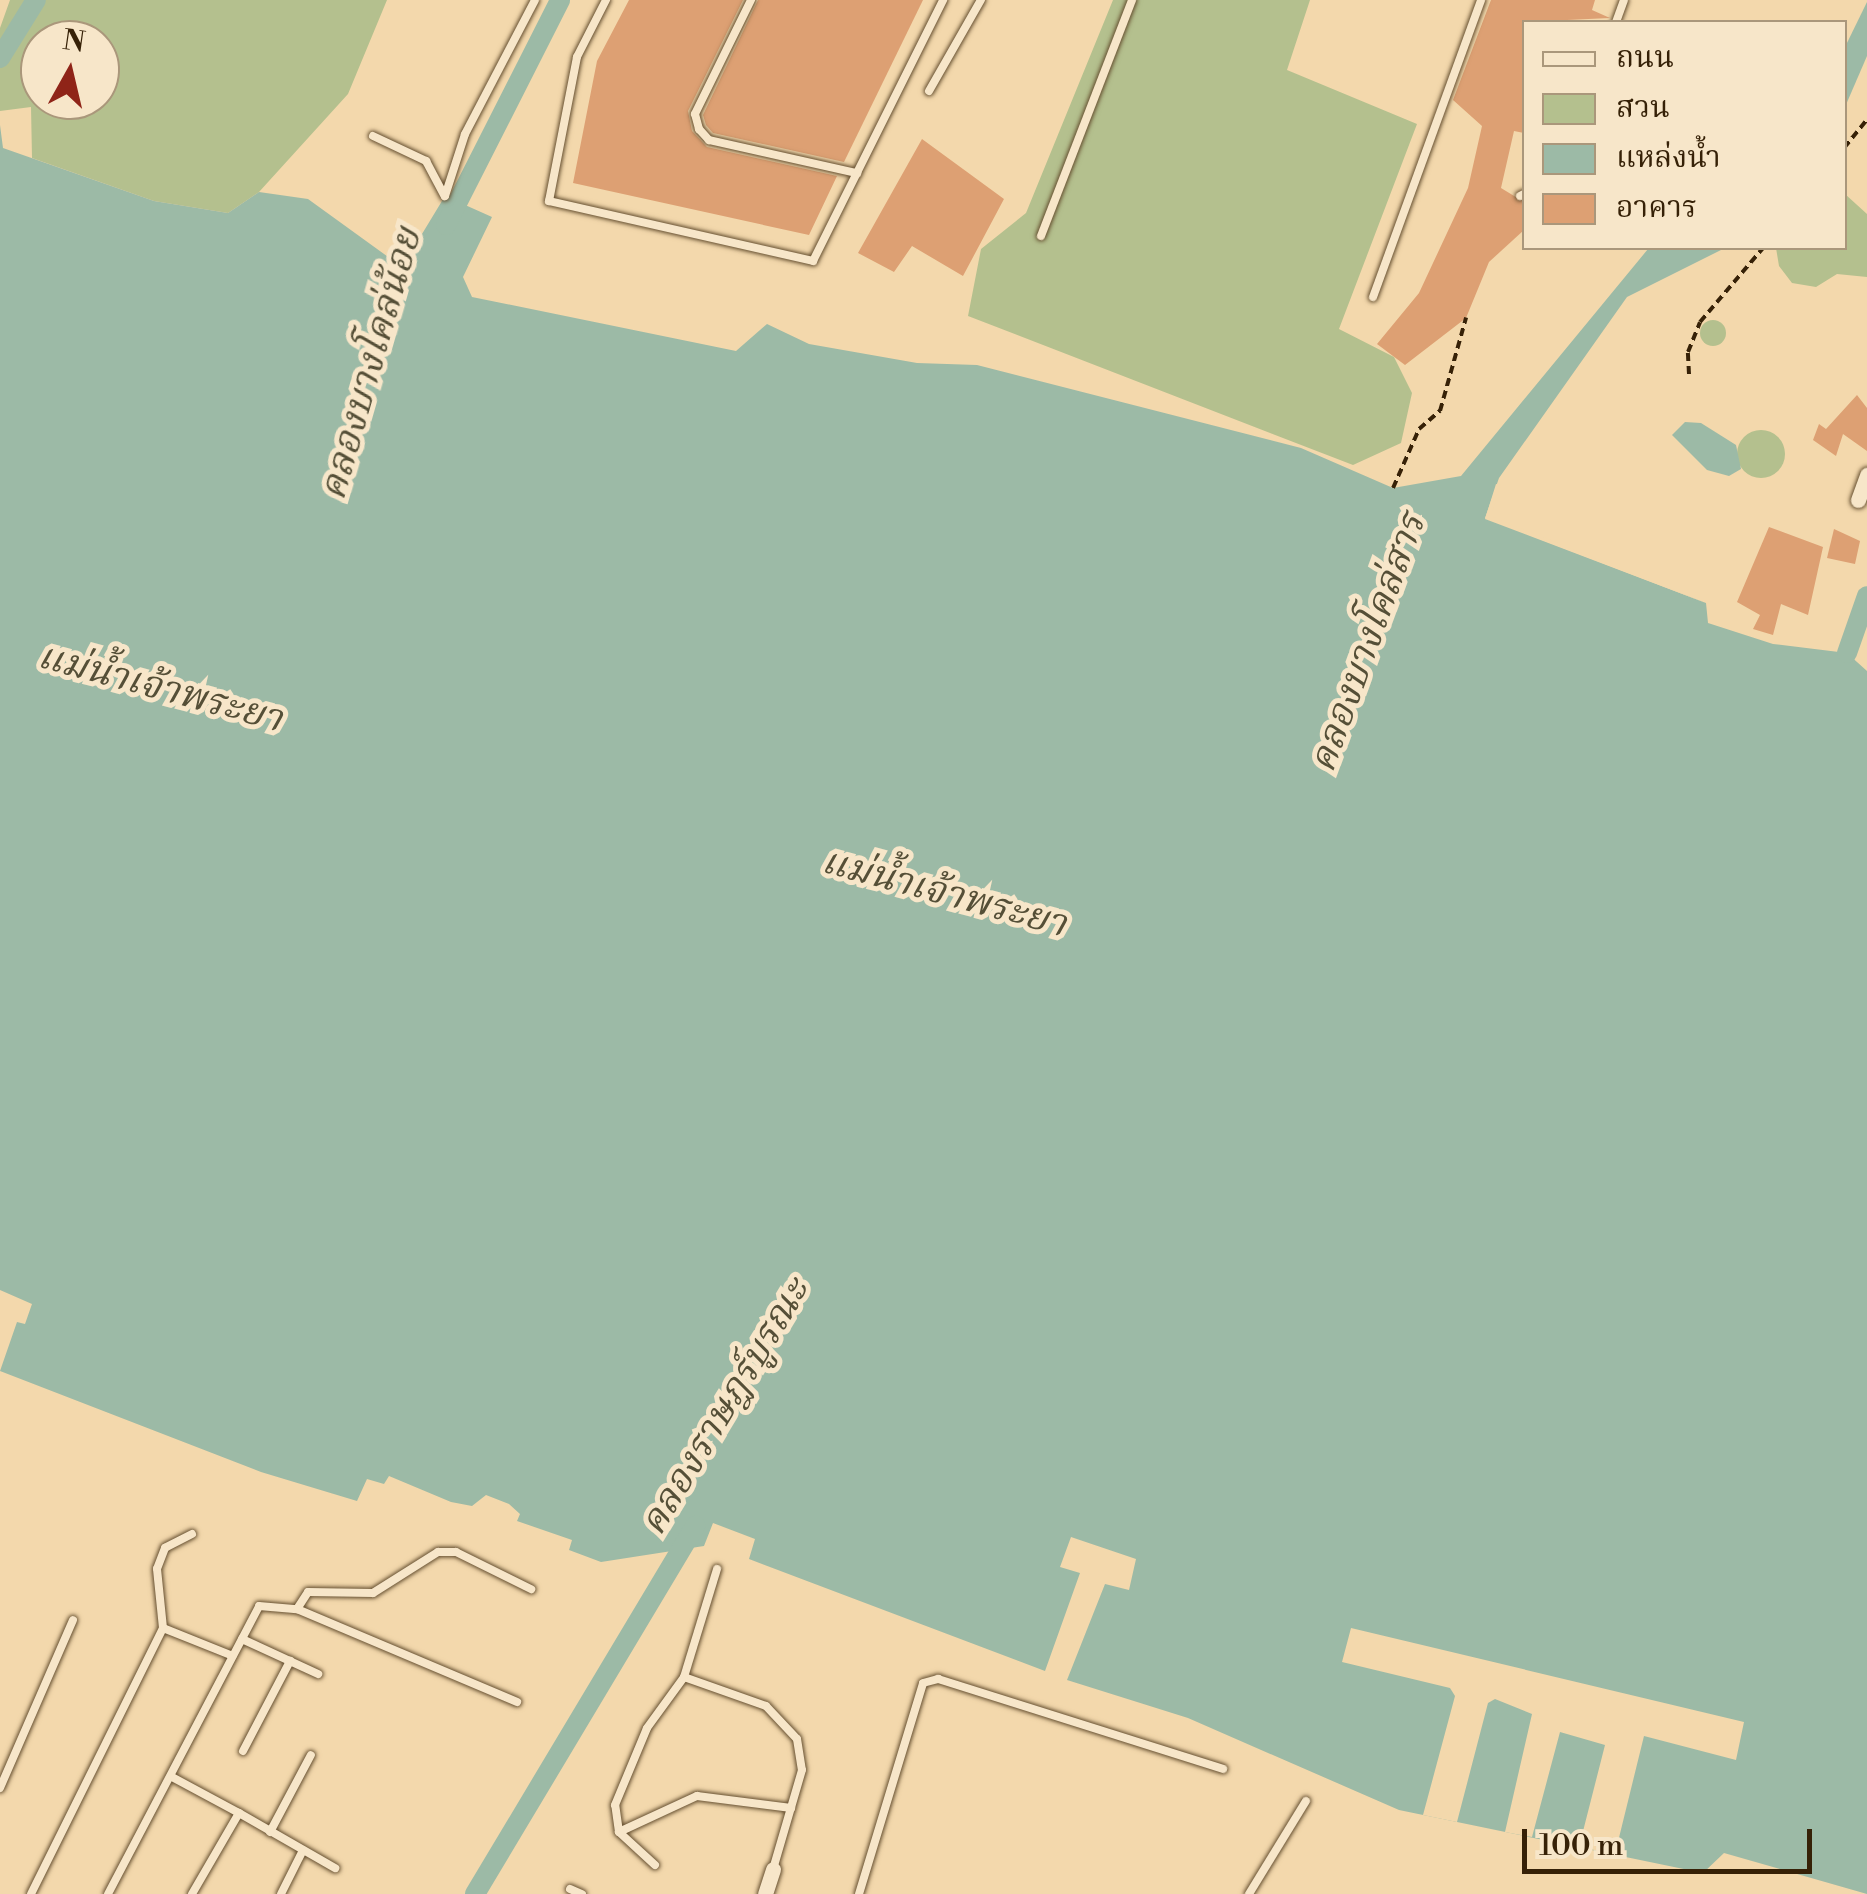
<!DOCTYPE html>
<html>
<head>
<meta charset="utf-8">
<style>
	body { margin:0 }
	#map { position:relative; width:1867px; height:1894px; overflow:hidden; background:#f3d8ac; font-family:"Libre Bodoni","Noto Serif Thai",serif }
	div>[style] { position:absolute }
	[style*='--x'] { left:calc(var(--x)*1px); top:calc(var(--y)*1px); width:calc(var(--w)*1px); rotate:calc(var(--a)*1deg) }
	.green>* { inset:0; background:#b4c08e }
	.round { border-radius:50% }
	.water>* { inset:0; background:#9cbaa6 }
	.pier>* { inset:0; background:#f3d8ac }
	.canal>* { height:20px; margin:-10px; padding:0 10px; transform-origin:10px; border-radius:10px; background:#9cbaa6 }
	.building>* { inset:0; background:#dda073 }
	.path>* { height:4px; margin-top:-2px; transform-origin:0; background:repeating-linear-gradient(90deg,#362107 0 8px,transparent 0 13px) }
	.roads { filter:drop-shadow(0 0 2px #654f30) drop-shadow(0 0 2px #654f30) }
	.lane>* { height:8px; margin:-4px; padding:0 4px; transform-origin:4px; border-radius:4px; background:#f7e6c9 }
	.street>* { height:15px; margin:-7.5px; padding:0 7.5px; transform-origin:7.5px; border-radius:7.5px; background:#f7e6c9 }
	span { translate:-50% -50%; white-space:nowrap; text-align:center; line-height:1.15; -webkit-text-stroke:10px #f7e6c9; paint-order:stroke }
	.water-label { font-size:38px; color:#554f37; font-style:italic }
	.legend { position:absolute; left:1522px; top:20px; width:325px; height:230px; box-sizing:border-box; background:#f7e6c9; border:2px solid #aa977b; margin:0; padding:12px 18px; list-style:none; font-size:30px; color:#362107 }
	.legend li { display:flex; align-items:center; gap:20px; height:50px }
	.legend b { width:50px; border:2px solid #aa977b }
	.north { position:absolute; left:20px; top:20px; width:100px; height:100px; box-sizing:border-box; background:#f7e6c9; border:2px solid #aa977b; border-radius:50%; rotate:8deg; font-size:28px; font-weight:700; line-height:40px; text-align:center; color:#362107 }
	.north::after { content:''; display:block; margin:auto; width:35px; height:45px; background:#8f2418; clip-path:polygon(50% 0,100% 100%,50% 72%,0 100%) }
	.scale { position:absolute; left:1522px; top:1829px; width:290px; height:45px; box-sizing:border-box; border:5px solid #362107; border-top:0; padding-left:12px; font-size:30px; line-height:35px; white-space:nowrap; color:#362107; -webkit-text-stroke:8px #f7e6c9; paint-order:stroke }
</style>
</head>
<body>
<div id="map">
	<div class="green">
		<div style="clip-path:polygon(evenodd,10px 0,387px 0,348px 94px,259px 192px,228px 213px,154px 201px,32px 158px,31px 107px,0 111px,0 28px,10px 0,40px 40px,100px 40px,100px 100px,40px 100px,40px 40px)"></div>
		<div style="clip-path:polygon(1113px 0,1310px 0,1287px 70px,1417px 124px,1339px 329px,1394px 357px,1412px 393px,1401px 443px,1353px 465px,968px 316px,981px 249px,1026px 213px)"></div>
		<div style="clip-path:polygon(1845px 194px,1867px 214px,1867px 277px,1837px 274px,1816px 287px,1792px 283px,1779px 266px,1776px 248px,1844px 248px)"></div>
		<div class="round" style="left:1700px;top:320px;width:26px;height:26px"></div>
		<div class="round" style="left:1737px;top:430px;width:48px;height:48px"></div>
	</div>
	<div class="water">
		<div style="clip-path:polygon(1867px 2px,1867px 56px,1845px 107px,1845px 47px)"></div>
		<div style="clip-path:polygon(0 125px,3px 148px,154px 201px,228px 213px,259px 192px,308px 199px,402px 267px,445px 196px,492px 217px,463px 277px,472px 297px,736px 351px,767px 324px,809px 344px,917px 363px,977px 365px,1301px 448px,1393px 488px,1461px 476px,1648px 249px,1725px 248px,1627px 297px,1499px 478px,1485px 518px,1706px 603px,1708px 623px,1773px 644px,1847px 653px,1867px 671px,1867px 1894px,1724px 1853px,1703px 1873px,1399px 1810px,1188px 1718px,1067px 1680px,1105px 1584px,1129px 1590px,1136px 1559px,1071px 1537px,1060px 1567px,1080px 1573px,1045px 1671px,749px 1559px,755px 1539px,713px 1523px,704px 1546px,601px 1562px,569px 1550px,572px 1540px,517px 1521px,520px 1514px,509px 1504px,486px 1495px,472px 1506px,451px 1502px,389px 1476px,384px 1484px,367px 1479px,357px 1501px,261px 1472px,0 1371px,17px 1322px,25px 1324px,32px 1304px,0 1290px)"></div>
		<div style="clip-path:polygon(1685px 422px,1701px 423px,1736px 445px,1741px 469px,1729px 476px,1707px 470px,1672px 435px)"></div>
	</div>
	<div class="pier">
		<div style="clip-path:polygon(1496px 484px,1501px 485px,1491px 516px,1706px 603px,1485px 519px)"></div>
		<div style="clip-path:polygon(1351px 1628px,1744px 1722px,1736px 1760px,1644px 1736px,1615px 1854px,1579px 1847px,1605px 1745px,1560px 1732px,1532px 1837px,1505px 1832px,1532px 1714px,1495px 1699px,1488px 1703px,1457px 1822px,1423px 1815px,1455px 1696px,1450px 1688px,1342px 1662px)"></div>
	</div>
	<div class="canal">
		<div style="--x:0;--y:58;--w:68;--a:-58.2"></div>
		<div style="--x:446;--y:225;--w:252;--a:-63.1"></div>
		<div style="--x:1847;--y:653;--w:60;--a:-70.7"></div>
		<div style="--x:475;--y:1894;--w:429;--a:-59.1"></div>
	</div>
	<div class="building">
		<div style="clip-path:polygon(629px 0,743px 0,688px 111px,692px 131px,707px 147px,837px 176px,809px 235px,573px 183px,597px 61px)"></div>
		<div style="clip-path:polygon(758px 0,923px 0,844px 162px,713px 133px,706px 125px,703px 115px)"></div>
		<div style="clip-path:polygon(1491px 0,1595px 0,1592px 10px,1610px 18px,1524px 22px,1524px 133px,1514px 131px,1501px 188px,1524px 202px,1524px 230px,1489px 262px,1466px 318px,1405px 365px,1377px 344px,1419px 293px,1468px 188px,1482px 126px,1453px 100px)"></div>
		<div style="clip-path:polygon(922px 139px,1004px 199px,963px 276px,912px 246px,894px 272px,858px 253px)"></div>
		<div style="clip-path:polygon(1857px 395px,1867px 408px,1867px 451px,1843px 434px,1836px 456px,1813px 440px,1819px 424px,1826px 429px)"></div>
		<div style="clip-path:polygon(1769px 527px,1823px 547px,1808px 615px,1781px 604px,1773px 635px,1753px 629px,1760px 615px,1737px 602px)"></div>
		<div style="clip-path:polygon(1834px 529px,1860px 541px,1855px 564px,1827px 558px)"></div>
	</div>
	<div class="path">
		<div style="--x:1844;--y:148;--w:36;--a:-51"></div>
		<div style="--x:1689;--y:374;--w:22;--a:-93"></div>
		<div style="--x:1688;--y:352;--w:32;--a:-68"></div>
		<div style="--x:1700;--y:322;--w:97;--a:-49.6"></div>
		<div style="--x:1393;--y:488;--w:64;--a:-66.2"></div>
		<div style="--x:1419;--y:429;--w:28;--a:-41"></div>
		<div style="--x:1440;--y:411;--w:97;--a:-74.4"></div>
	</div>
	<div class="roads">
		<div class="lane">
			<div style="--x:606;--y:0;--w:64;--a:117"></div>
			<div style="--x:577;--y:57;--w:147;--a:101"></div>
			<div style="--x:549;--y:201;--w:271;--a:12.8"></div>
			<div style="--x:813;--y:261;--w:292;--a:-63.5"></div>
			<div style="--x:751;--y:0;--w:127;--a:116.2"></div>
			<div style="--x:695;--y:114;--w:16;--a:75"></div>
			<div style="--x:699;--y:129;--w:15;--a:48"></div>
			<div style="--x:709;--y:140;--w:152;--a:12.6"></div>
			<div style="--x:1616;--y:22;--w:23;--a:-70"></div>
			<div style="--x:929;--y:91;--w:105;--a:-60.3"></div>
			<div style="--x:373;--y:136;--w:59;--a:25.3"></div>
			<div style="--x:426;--y:161;--w:40;--a:62"></div>
			<div style="--x:445;--y:196;--w:65;--a:-72.1"></div>
			<div style="--x:465;--y:134;--w:151;--a:-62.4"></div>
			<div style="--x:1520;--y:196;--w:4;--a:-27"></div>
			<div style="--x:1041;--y:236;--w:253;--a:-68.9"></div>
			<div style="--x:1373;--y:297;--w:316;--a:-70"></div>
			<div style="--x:192;--y:1534;--w:30;--a:153"></div>
			<div style="--x:165;--y:1548;--w:22;--a:111"></div>
			<div style="--x:157;--y:1569;--w:59;--a:84.2"></div>
			<div style="--x:163;--y:1628;--w:75;--a:21.8"></div>
			<div style="--x:297;--y:1609;--w:239;--a:22.9"></div>
			<div style="--x:242;--y:1639;--w:84;--a:24.7"></div>
			<div style="--x:684;--y:1677;--w:87;--a:19.5"></div>
			<div style="--x:766;--y:1706;--w:45;--a:46.8"></div>
			<div style="--x:797;--y:1739;--w:31;--a:81"></div>
			<div style="--x:802;--y:1770;--w:103;--a:106.3"></div>
			<div style="--x:243;--y:1751;--w:102;--a:-62.4"></div>
			<div style="--x:172;--y:1777;--w:76;--a:28.2"></div>
			<div style="--x:239;--y:1813;--w:94;--a:120.1"></div>
			<div style="--x:0;--y:1788;--w:183;--a:-66.5"></div>
			<div style="--x:239;--y:1813;--w:111;--a:29.8"></div>
			<div style="--x:270;--y:1832;--w:87;--a:-62"></div>
			<div style="--x:619;--y:1832;--w:86;--a:-24.8"></div>
			<div style="--x:697;--y:1796;--w:95;--a:7.3"></div>
			<div style="--x:655;--y:1865;--w:49;--a:-137.5"></div>
			<div style="--x:619;--y:1832;--w:27;--a:-98"></div>
			<div style="--x:615;--y:1805;--w:83;--a:-67.4"></div>
			<div style="--x:647;--y:1728;--w:63;--a:-54"></div>
			<div style="--x:684;--y:1677;--w:113;--a:-73"></div>
			<div style="--x:570;--y:1889;--w:13;--a:23"></div>
			<div style="--x:31;--y:1894;--w:297;--a:-63.6"></div>
			<div style="--x:108;--y:1894;--w:325;--a:-62.3"></div>
			<div style="--x:259;--y:1606;--w:38;--a:5"></div>
			<div style="--x:297;--y:1609;--w:20;--a:-57"></div>
			<div style="--x:308;--y:1592;--w:65;--a:0.9"></div>
			<div style="--x:373;--y:1593;--w:77;--a:-32.2"></div>
			<div style="--x:438;--y:1552;--w:18;--a:0"></div>
			<div style="--x:456;--y:1552;--w:84;--a:26.3"></div>
			<div style="--x:281;--y:1894;--w:49;--a:-63.4"></div>
			<div style="--x:859;--y:1894;--w:220;--a:-73.1"></div>
			<div style="--x:923;--y:1683;--w:16;--a:-15"></div>
			<div style="--x:938;--y:1679;--w:299;--a:17.5"></div>
			<div style="--x:1249;--y:1894;--w:109;--a:-58.5"></div>
		</div>
		<div class="street">
			<div style="--x:1858;--y:500;--w:27;--a:-70"></div>
			<div style="--x:765;--y:1894;--w:26;--a:-72"></div>
		</div>
	</div>
	<div class="water-label">
		<span style="left:371px;top:364px;rotate:-74deg">คลองบางโคล่น้อย</span>
		<span style="left:1368px;top:643px;rotate:-70deg">คลองบางโคล่สาร</span>
		<span style="left:160px;top:688px;rotate:15deg">แม่น้ำเจ้าพระยา</span>
		<span style="left:944px;top:893px;rotate:15deg">แม่น้ำเจ้าพระยา</span>
		<span style="left:725px;top:1407px;rotate:-59deg">คลองราษฎร์บูรณะ</span>
	</div>
	<ul class="legend">
	<li><b style="height:12px;background:#f7e6c9"></b>ถนน</li>
	<li><b style="height:28px;background:#b4c08e"></b>สวน</li>
	<li><b style="height:28px;background:#9cbaa6"></b>แหล่งน้ำ</li>
	<li><b style="height:28px;background:#dda073"></b>อาคาร</li>
	</ul>
	<div class="north">N</div>
	<div class="scale">100 m</div>
</div>
</body>
</html>
